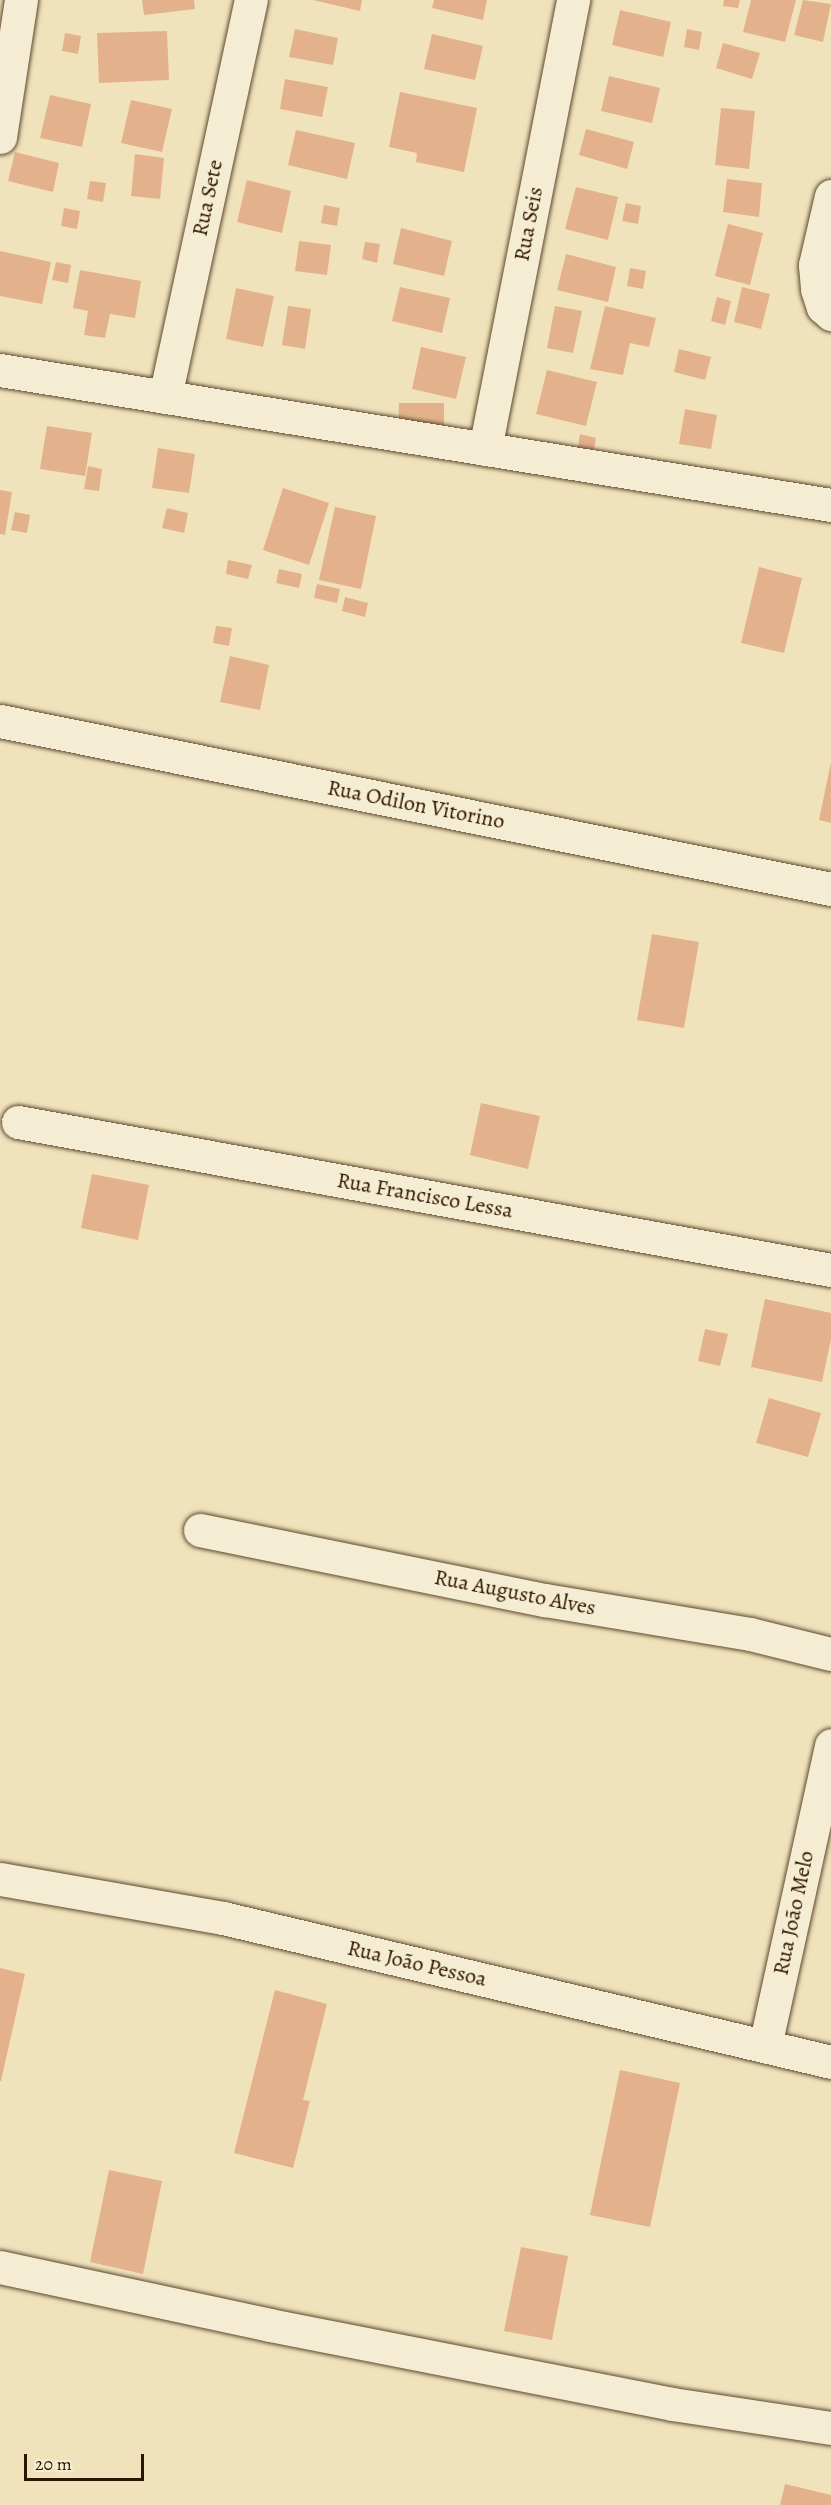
<!DOCTYPE html>
<html>
<head>
<meta charset="utf-8">
<style>
	body { margin:0 }
	#map { position:relative; width:831px; height:2505px; overflow:hidden; background:#f0e3bc; font-family:Alegreya,serif }
	div>[style] { position:absolute }
	[style*='--x'] { left:calc(var(--x)*1px); top:calc(var(--y)*1px); width:calc(var(--w)*1px); rotate:calc(var(--a)*1deg) }
	.building>* { inset:0; background:#e3b28c }
	.roads { filter:drop-shadow(0 0 2px #5f482f) drop-shadow(0 0 2px #5f482f) }
	.minor>* { height:33px; margin:-16.5px; padding:0 16.5px; transform-origin:16.5px; border-radius:16.5px; background:#f5edd3 }
	span { translate:-50% -50%; white-space:nowrap; text-align:center; line-height:1.15; -webkit-text-stroke:4.5px #f5edd3; paint-order:stroke }
	.street-label { font-size:22px; color:#2f1400 }
	.scale { position:absolute; left:24px; top:2454px; width:120px; height:27px; box-sizing:border-box; border:3px solid #2f1400; border-top:0; padding-left:8px; font-size:18px; line-height:21px; white-space:nowrap; color:#2f1400; -webkit-text-stroke:4px #f5edd3; paint-order:stroke }
</style>
</head>
<body>
<div id="map">
	<div class="building">
		<div style="clip-path:polygon(142px 0,194px 0,195px 9px,144px 15px)"></div>
		<div style="clip-path:polygon(313px 0,362px 0,360px 11px)"></div>
		<div style="clip-path:polygon(434px 0,487px 0,483px 20px,432px 8px)"></div>
		<div style="clip-path:polygon(724px 0,740px 0,738px 8px,723px 6px)"></div>
		<div style="clip-path:polygon(751px 0,796px 0,785px 42px,743px 32px)"></div>
		<div style="clip-path:polygon(803px 0,831px 4px,823px 42px,794px 35px)"></div>
		<div style="clip-path:polygon(620px 10px,671px 22px,663px 57px,612px 45px)"></div>
		<div style="clip-path:polygon(295px 29px,338px 38px,333px 65px,289px 57px)"></div>
		<div style="clip-path:polygon(687px 29px,702px 32px,699px 50px,684px 47px)"></div>
		<div style="clip-path:polygon(167px 31px,169px 80px,99px 83px,97px 33px)"></div>
		<div style="clip-path:polygon(65px 33px,81px 36px,78px 54px,62px 51px)"></div>
		<div style="clip-path:polygon(432px 34px,483px 46px,475px 80px,424px 69px)"></div>
		<div style="clip-path:polygon(723px 43px,760px 53px,752px 79px,716px 68px)"></div>
		<div style="clip-path:polygon(609px 76px,660px 88px,652px 123px,601px 111px)"></div>
		<div style="clip-path:polygon(285px 79px,328px 87px,322px 117px,280px 109px)"></div>
		<div style="clip-path:polygon(400px 92px,477px 108px,464px 172px,416px 162px,417px 153px,389px 147px)"></div>
		<div style="clip-path:polygon(50px 95px,91px 104px,82px 147px,40px 138px)"></div>
		<div style="clip-path:polygon(131px 100px,172px 109px,162px 152px,121px 143px)"></div>
		<div style="clip-path:polygon(721px 108px,755px 111px,749px 169px,715px 165px)"></div>
		<div style="clip-path:polygon(586px 129px,634px 142px,627px 169px,579px 155px)"></div>
		<div style="clip-path:polygon(296px 130px,355px 143px,347px 179px,288px 165px)"></div>
		<div style="clip-path:polygon(15px 152px,59px 163px,53px 192px,8px 181px)"></div>
		<div style="clip-path:polygon(135px 154px,164px 158px,160px 199px,131px 196px)"></div>
		<div style="clip-path:polygon(727px 179px,762px 183px,759px 217px,723px 212px)"></div>
		<div style="clip-path:polygon(247px 180px,291px 191px,282px 233px,237px 222px)"></div>
		<div style="clip-path:polygon(90px 181px,106px 183px,103px 202px,87px 199px)"></div>
		<div style="clip-path:polygon(576px 187px,618px 197px,608px 240px,565px 229px)"></div>
		<div style="clip-path:polygon(626px 203px,641px 206px,638px 224px,622px 221px)"></div>
		<div style="clip-path:polygon(324px 205px,340px 208px,337px 226px,321px 223px)"></div>
		<div style="clip-path:polygon(64px 208px,80px 211px,77px 229px,61px 226px)"></div>
		<div style="clip-path:polygon(728px 224px,763px 233px,750px 285px,715px 276px)"></div>
		<div style="clip-path:polygon(401px 228px,452px 241px,444px 276px,393px 264px)"></div>
		<div style="clip-path:polygon(299px 241px,331px 245px,327px 275px,295px 271px)"></div>
		<div style="clip-path:polygon(365px 242px,380px 244px,377px 263px,362px 259px)"></div>
		<div style="clip-path:polygon(0 251px,51px 262px,42px 304px,0 296px)"></div>
		<div style="clip-path:polygon(566px 254px,616px 267px,608px 302px,557px 290px)"></div>
		<div style="clip-path:polygon(56px 262px,71px 265px,68px 283px,52px 280px)"></div>
		<div style="clip-path:polygon(630px 268px,646px 271px,643px 289px,627px 286px)"></div>
		<div style="clip-path:polygon(80px 270px,141px 281px,135px 318px,110px 314px,105px 338px,84px 335px,88px 311px,73px 308px)"></div>
		<div style="clip-path:polygon(400px 287px,450px 298px,442px 333px,392px 321px)"></div>
		<div style="clip-path:polygon(742px 287px,770px 294px,761px 329px,734px 322px)"></div>
		<div style="clip-path:polygon(236px 288px,274px 296px,263px 347px,226px 339px)"></div>
		<div style="clip-path:polygon(717px 297px,731px 301px,725px 325px,711px 321px)"></div>
		<div style="clip-path:polygon(288px 306px,311px 309px,305px 349px,282px 345px)"></div>
		<div style="clip-path:polygon(555px 306px,582px 311px,573px 353px,547px 348px)"></div>
		<div style="clip-path:polygon(605px 306px,656px 318px,649px 347px,630px 343px,623px 375px,590px 369px)"></div>
		<div style="clip-path:polygon(421px 347px,466px 357px,456px 399px,412px 389px)"></div>
		<div style="clip-path:polygon(679px 349px,711px 357px,705px 380px,674px 372px)"></div>
		<div style="clip-path:polygon(547px 370px,597px 382px,586px 426px,536px 414px)"></div>
		<div style="clip-path:polygon(399px 403px,444px 403px,444px 431px,398px 431px)"></div>
		<div style="clip-path:polygon(685px 409px,717px 415px,711px 449px,679px 444px)"></div>
		<div style="clip-path:polygon(47px 426px,92px 433px,85px 476px,40px 469px)"></div>
		<div style="clip-path:polygon(580px 434px,596px 438px,593px 455px,577px 453px)"></div>
		<div style="clip-path:polygon(158px 448px,195px 454px,189px 493px,152px 488px)"></div>
		<div style="clip-path:polygon(88px 466px,102px 469px,99px 491px,84px 489px)"></div>
		<div style="clip-path:polygon(283px 488px,329px 503px,309px 565px,263px 550px)"></div>
		<div style="clip-path:polygon(0 490px,12px 492px,5px 535px,0 534px)"></div>
		<div style="clip-path:polygon(335px 507px,376px 516px,361px 589px,319px 580px)"></div>
		<div style="clip-path:polygon(167px 508px,188px 513px,184px 533px,162px 528px)"></div>
		<div style="clip-path:polygon(15px 512px,30px 515px,27px 533px,11px 530px)"></div>
		<div style="clip-path:polygon(228px 560px,252px 565px,248px 579px,226px 574px)"></div>
		<div style="clip-path:polygon(759px 567px,802px 578px,784px 653px,741px 643px)"></div>
		<div style="clip-path:polygon(279px 569px,302px 574px,299px 588px,276px 583px)"></div>
		<div style="clip-path:polygon(317px 584px,340px 589px,337px 603px,314px 598px)"></div>
		<div style="clip-path:polygon(345px 597px,368px 603px,365px 617px,342px 611px)"></div>
		<div style="clip-path:polygon(216px 626px,232px 628px,229px 646px,213px 643px)"></div>
		<div style="clip-path:polygon(230px 656px,269px 665px,260px 710px,220px 702px)"></div>
		<div style="clip-path:polygon(831px 762px,831px 823px,819px 820px)"></div>
		<div style="clip-path:polygon(652px 934px,699px 942px,684px 1028px,637px 1020px)"></div>
		<div style="clip-path:polygon(481px 1103px,540px 1116px,528px 1169px,470px 1155px)"></div>
		<div style="clip-path:polygon(92px 1174px,149px 1185px,138px 1240px,81px 1228px)"></div>
		<div style="clip-path:polygon(765px 1299px,831px 1313px,831px 1339px,822px 1382px,751px 1367px)"></div>
		<div style="clip-path:polygon(705px 1329px,728px 1334px,720px 1366px,698px 1361px)"></div>
		<div style="clip-path:polygon(769px 1398px,821px 1413px,808px 1457px,756px 1443px)"></div>
		<div style="clip-path:polygon(0 1968px,25px 1974px,1px 2081px,0 2081px)"></div>
		<div style="clip-path:polygon(275px 1990px,327px 2004px,303px 2100px,310px 2101px,293px 2168px,234px 2153px)"></div>
		<div style="clip-path:polygon(620px 2070px,680px 2083px,650px 2227px,590px 2215px)"></div>
		<div style="clip-path:polygon(109px 2170px,162px 2181px,143px 2274px,90px 2262px)"></div>
		<div style="clip-path:polygon(521px 2247px,568px 2256px,552px 2340px,504px 2331px)"></div>
		<div style="clip-path:polygon(785px 2484px,831px 2495px,831px 2505px,780px 2505px)"></div>
	</div>
	<div class="roads">
		<div class="minor">
			<div style="--x:0;--y:137;--w:139;--a:-81.3"></div>
			<div style="--x:831;--y:196;--w:71;--a:103.1"></div>
			<div style="--x:815;--y:265;--w:24;--a:85"></div>
			<div style="--x:817;--y:289;--w:19;--a:72"></div>
			<div style="--x:823;--y:307;--w:11;--a:41"></div>
			<div style="--x:0;--y:370;--w:842;--a:9.23"></div>
			<div style="--x:165;--y:397;--w:406;--a:-77.8"></div>
			<div style="--x:485;--y:449;--w:458;--a:-78.9"></div>
			<div style="--x:0;--y:721;--w:848;--a:11.43"></div>
			<div style="--x:18;--y:1122;--w:826;--a:10.32"></div>
			<div style="--x:200;--y:1530;--w:352;--a:11.5"></div>
			<div style="--x:545;--y:1600;--w:208;--a:9.4"></div>
			<div style="--x:750;--y:1634;--w:83;--a:13.9"></div>
			<div style="--x:0;--y:1879;--w:226;--a:9.9"></div>
			<div style="--x:223;--y:1918;--w:625;--a:13.32"></div>
			<div style="--x:765;--y:2046;--w:308;--a:-77.6"></div>
			<div style="--x:0;--y:2267;--w:276;--a:12.1"></div>
			<div style="--x:270;--y:2325;--w:410;--a:11.1"></div>
			<div style="--x:672;--y:2404;--w:161;--a:8.6"></div>
		</div>
	</div>
	<div class="street-label">
		<span style="left:208px;top:198px;rotate:-78deg">Rua Sete</span>
		<span style="left:529px;top:224px;rotate:-79deg">Rua Seis</span>
		<span style="left:416px;top:805px;rotate:11deg">Rua Odilon Vitorino</span>
		<span style="left:425px;top:1196px;rotate:10deg">Rua Francisco Lessa</span>
		<span style="left:515px;top:1593px;rotate:11deg">Rua Augusto Alves</span>
		<span style="left:794px;top:1913px;rotate:-78deg">Rua João Melo</span>
		<span style="left:417px;top:1964px;rotate:13deg">Rua João Pessoa</span>
	</div>
	<div class="scale">20 m</div>
</div>
</body>
</html>
